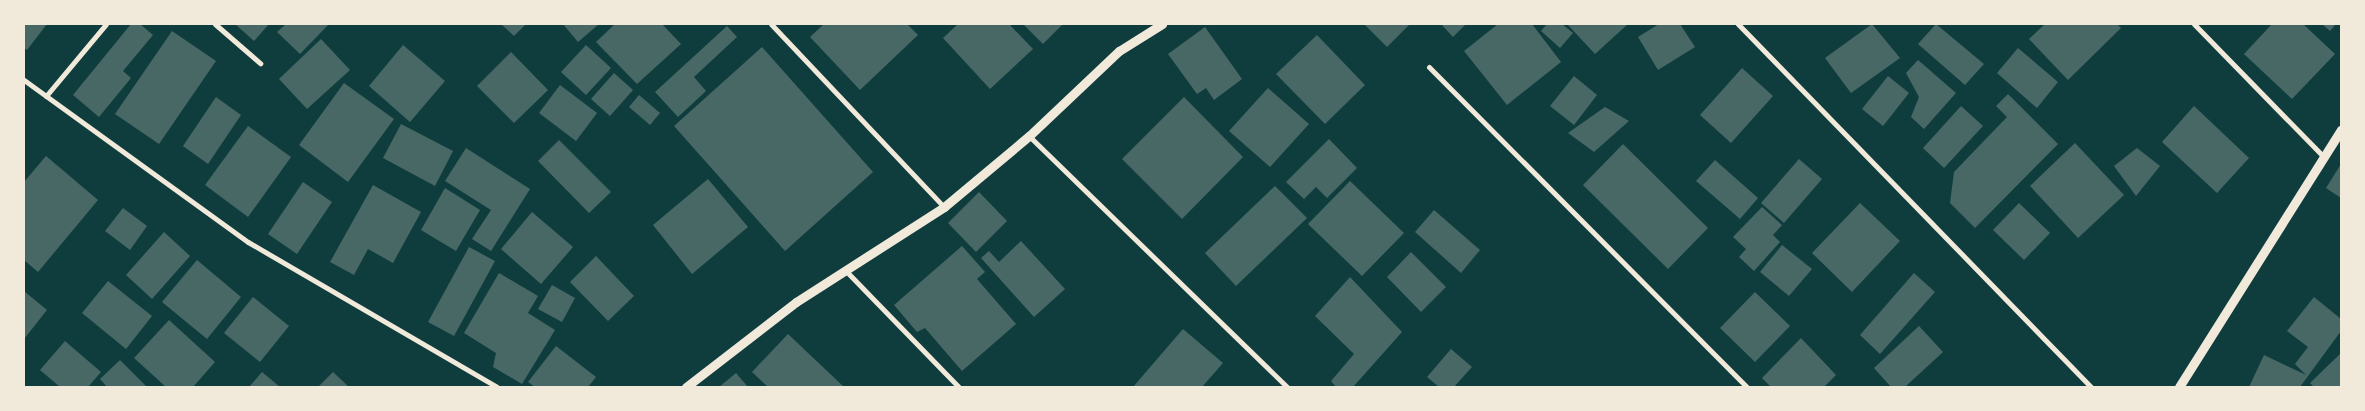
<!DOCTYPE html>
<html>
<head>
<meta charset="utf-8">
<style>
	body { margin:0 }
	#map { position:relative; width:2365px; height:411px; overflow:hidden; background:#0f3d3e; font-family:"Varela Round",sans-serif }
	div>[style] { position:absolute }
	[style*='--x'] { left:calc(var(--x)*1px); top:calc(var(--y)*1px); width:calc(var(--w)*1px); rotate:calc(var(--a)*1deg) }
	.building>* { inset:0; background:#486865 }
	.minor>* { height:5px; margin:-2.5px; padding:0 2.5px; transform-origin:2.5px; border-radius:2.5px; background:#f1e9da }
	.tertiary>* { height:9px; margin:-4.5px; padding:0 4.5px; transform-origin:4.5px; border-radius:4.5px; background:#f1e9da }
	span { translate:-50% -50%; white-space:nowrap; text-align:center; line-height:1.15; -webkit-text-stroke:4px #f1e9da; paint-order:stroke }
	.frame { position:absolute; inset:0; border:25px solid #f1e9da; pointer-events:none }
</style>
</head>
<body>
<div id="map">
	<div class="building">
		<div style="clip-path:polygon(24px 24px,47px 24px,27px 50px,24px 48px)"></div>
		<div style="clip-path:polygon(131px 24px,140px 24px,153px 35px,123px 71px,131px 78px,99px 117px,73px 95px)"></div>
		<div style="clip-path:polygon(235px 24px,269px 24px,254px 41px)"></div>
		<div style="clip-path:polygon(286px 24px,329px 24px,300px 54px,277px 32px)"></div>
		<div style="clip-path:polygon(501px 24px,526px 24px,514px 36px)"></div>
		<div style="clip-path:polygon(563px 24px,599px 24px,578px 42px)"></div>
		<div style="clip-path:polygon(615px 24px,662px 24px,681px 44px,637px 84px,596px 42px)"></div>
		<div style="clip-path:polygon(824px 24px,907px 24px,918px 35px,860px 90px,810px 37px)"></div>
		<div style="clip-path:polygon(958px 24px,1009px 24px,1033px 49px,990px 89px,943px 38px)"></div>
		<div style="clip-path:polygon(1023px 24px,1063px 24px,1043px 44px)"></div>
		<div style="clip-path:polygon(1364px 24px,1410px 24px,1387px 47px)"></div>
		<div style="clip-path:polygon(1441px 24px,1466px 24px,1453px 37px)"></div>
		<div style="clip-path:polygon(1498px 24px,1532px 24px,1561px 62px,1507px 105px,1464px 51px)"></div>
		<div style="clip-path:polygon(1547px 24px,1562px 24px,1573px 33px,1560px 48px,1541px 31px)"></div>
		<div style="clip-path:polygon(1567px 24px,1628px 24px,1595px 54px)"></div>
		<div style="clip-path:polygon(1659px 24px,1680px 24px,1695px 47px,1658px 70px,1638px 37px)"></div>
		<div style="clip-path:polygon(1872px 24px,1900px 58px,1851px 93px,1825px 58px)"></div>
		<div style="clip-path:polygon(1936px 24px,1984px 64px,1965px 85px,1918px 44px)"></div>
		<div style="clip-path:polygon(2045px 24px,2117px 24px,2121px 28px,2068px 80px,2029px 39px)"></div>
		<div style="clip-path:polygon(2272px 24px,2303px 24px,2335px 54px,2292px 99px,2244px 54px)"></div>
		<div style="clip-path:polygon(2322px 24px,2336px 24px,2330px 31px)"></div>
		<div style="clip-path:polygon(727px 26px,737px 37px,694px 77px,706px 91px,678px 117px,655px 92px)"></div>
		<div style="clip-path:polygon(1205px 27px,1242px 79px,1214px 100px,1206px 88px,1197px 94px,1168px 54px)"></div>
		<div style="clip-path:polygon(172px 31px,216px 61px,159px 144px,115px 114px)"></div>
		<div style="clip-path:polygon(1317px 35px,1365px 85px,1325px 124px,1276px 74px)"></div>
		<div style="clip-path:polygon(321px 39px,350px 70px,307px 109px,279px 79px)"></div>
		<div style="clip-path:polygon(403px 45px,445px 81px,410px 122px,369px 86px)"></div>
		<div style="clip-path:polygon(586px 45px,611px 68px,586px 95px,561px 72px)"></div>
		<div style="clip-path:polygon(762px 47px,873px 172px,785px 251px,674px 126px)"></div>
		<div style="clip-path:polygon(2018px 48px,2058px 82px,2037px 108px,1997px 73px)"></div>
		<div style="clip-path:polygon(511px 52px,548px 90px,514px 123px,477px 86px)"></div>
		<div style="clip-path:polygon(1918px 60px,1956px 93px,1924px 129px,1911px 117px,1919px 97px,1906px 73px)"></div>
		<div style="clip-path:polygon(1742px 68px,1773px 96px,1731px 143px,1700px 115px)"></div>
		<div style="clip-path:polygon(614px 73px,633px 90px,610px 116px,591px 99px)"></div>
		<div style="clip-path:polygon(1574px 76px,1597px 95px,1574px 125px,1550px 106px)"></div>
		<div style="clip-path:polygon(1888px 76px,1909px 93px,1883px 126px,1862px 109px)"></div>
		<div style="clip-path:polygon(344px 83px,394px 119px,348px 182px,299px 145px)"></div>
		<div style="clip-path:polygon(560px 85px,597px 113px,576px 141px,539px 113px)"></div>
		<div style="clip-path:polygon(1268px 88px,1309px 124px,1270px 167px,1229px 131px)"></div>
		<div style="clip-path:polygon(2008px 94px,2058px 144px,1975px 228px,1950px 203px,1954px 172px,2007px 117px,1996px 106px)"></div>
		<div style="clip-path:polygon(639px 95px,660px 113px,650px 125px,629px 107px)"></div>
		<div style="clip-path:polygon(216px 97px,241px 115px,208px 164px,183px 146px)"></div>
		<div style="clip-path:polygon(1184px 97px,1243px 157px,1182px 219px,1122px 159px)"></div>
		<div style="clip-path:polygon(1961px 106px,1983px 126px,1944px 168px,1923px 148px)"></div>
		<div style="clip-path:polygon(2194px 106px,2249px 158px,2217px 193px,2162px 142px)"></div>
		<div style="clip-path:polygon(1605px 107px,1629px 121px,1594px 152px,1568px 133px)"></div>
		<div style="clip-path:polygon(401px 124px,453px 151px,435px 186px,383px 158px)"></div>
		<div style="clip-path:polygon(248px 126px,291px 157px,248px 217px,205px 185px)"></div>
		<div style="clip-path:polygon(1329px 139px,1357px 168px,1327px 198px,1316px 187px,1304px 199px,1286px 182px)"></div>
		<div style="clip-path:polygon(559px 140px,611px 192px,589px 213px,538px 161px)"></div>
		<div style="clip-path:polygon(2075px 143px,2124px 195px,2078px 238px,2030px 186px)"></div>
		<div style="clip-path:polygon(1623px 144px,1708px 228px,1668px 269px,1583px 185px)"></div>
		<div style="clip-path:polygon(466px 148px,530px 189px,491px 251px,472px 239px,491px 210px,445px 181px)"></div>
		<div style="clip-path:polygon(2137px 148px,2160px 166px,2136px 196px,2114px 166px)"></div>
		<div style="clip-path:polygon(46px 156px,98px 200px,38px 272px,24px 260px,24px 182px)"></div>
		<div style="clip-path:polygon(1799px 159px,1822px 179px,1784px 223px,1761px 203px)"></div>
		<div style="clip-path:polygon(1715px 160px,1758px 198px,1740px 219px,1696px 181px)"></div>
		<div style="clip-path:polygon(2341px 164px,2341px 198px,2326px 188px)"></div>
		<div style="clip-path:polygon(708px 179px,748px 227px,692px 274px,653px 225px)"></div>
		<div style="clip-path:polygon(1350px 181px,1404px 233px,1362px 276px,1308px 224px)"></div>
		<div style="clip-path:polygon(303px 182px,332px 202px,297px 254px,268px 234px)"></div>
		<div style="clip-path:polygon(373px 185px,421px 212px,393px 263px,368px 249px,354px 275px,330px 262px)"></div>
		<div style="clip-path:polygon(1275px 186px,1307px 218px,1236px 286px,1205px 253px)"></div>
		<div style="clip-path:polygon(445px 188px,480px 210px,456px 251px,421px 230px)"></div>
		<div style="clip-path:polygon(979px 192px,1007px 221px,976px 252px,948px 223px)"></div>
		<div style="clip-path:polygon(1860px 203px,1900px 241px,1852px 292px,1812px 253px)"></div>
		<div style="clip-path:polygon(2019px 203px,2050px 233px,2024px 260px,1993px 230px)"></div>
		<div style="clip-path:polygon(1762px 207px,1782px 225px,1773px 235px,1780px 242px,1754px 271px,1739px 257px,1746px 249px,1733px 237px)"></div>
		<div style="clip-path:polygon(123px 208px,147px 226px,130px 250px,105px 231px)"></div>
		<div style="clip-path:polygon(1434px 210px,1480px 250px,1461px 273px,1415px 232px)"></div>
		<div style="clip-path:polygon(532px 212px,573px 247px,541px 284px,501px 249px)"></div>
		<div style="clip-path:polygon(164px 232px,190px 256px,152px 299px,126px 275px)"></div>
		<div style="clip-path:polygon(1021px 241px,1065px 289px,1034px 317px,981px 258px,989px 251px,999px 262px)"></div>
		<div style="clip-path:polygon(1782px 245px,1812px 269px,1789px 296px,1760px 272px)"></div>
		<div style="clip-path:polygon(962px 246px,985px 272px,977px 279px,1016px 324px,962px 371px,925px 328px,917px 332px,894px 305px)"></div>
		<div style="clip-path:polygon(469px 247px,495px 261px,454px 336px,428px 322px)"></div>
		<div style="clip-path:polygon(1411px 252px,1446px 287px,1421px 312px,1387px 277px)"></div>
		<div style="clip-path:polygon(596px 256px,634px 296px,608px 321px,570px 282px)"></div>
		<div style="clip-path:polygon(197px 260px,241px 297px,207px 339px,162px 302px)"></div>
		<div style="clip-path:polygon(499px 273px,538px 296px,528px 313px,555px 330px,522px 384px,493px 367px,496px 353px,464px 333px)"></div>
		<div style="clip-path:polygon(1914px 273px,1935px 292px,1880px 354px,1860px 335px)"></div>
		<div style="clip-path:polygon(1350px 277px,1402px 332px,1353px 387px,1336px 387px,1331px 381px,1354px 354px,1315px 316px)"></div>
		<div style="clip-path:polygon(108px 281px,152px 316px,126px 349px,82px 313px)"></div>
		<div style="clip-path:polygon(552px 285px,575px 298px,562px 322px,538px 309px)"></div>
		<div style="clip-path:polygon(24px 291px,47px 310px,24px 339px)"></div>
		<div style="clip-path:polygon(1755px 292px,1790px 326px,1755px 362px,1720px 328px)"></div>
		<div style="clip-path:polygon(253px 297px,289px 326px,260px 362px,224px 333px)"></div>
		<div style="clip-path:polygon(2314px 297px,2341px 319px,2341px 331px,2300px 387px,2249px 387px,2264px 355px,2306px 375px,2295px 364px,2308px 347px,2287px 331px)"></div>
		<div style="clip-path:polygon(169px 320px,215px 362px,193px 387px,166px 387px,134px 358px)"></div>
		<div style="clip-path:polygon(1919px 326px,1943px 352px,1905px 387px,1891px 387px,1874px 368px)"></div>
		<div style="clip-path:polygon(1183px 329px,1223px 363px,1202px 387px,1133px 387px)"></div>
		<div style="clip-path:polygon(788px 334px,844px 387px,768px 387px,752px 372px)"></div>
		<div style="clip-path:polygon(1801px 338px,1836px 375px,1824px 387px,1771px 387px,1762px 378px)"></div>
		<div style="clip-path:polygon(65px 341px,101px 372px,88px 387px,60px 387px,40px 370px)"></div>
		<div style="clip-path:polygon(556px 346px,596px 377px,588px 387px,535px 387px,528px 382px)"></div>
		<div style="clip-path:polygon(1451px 349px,1472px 367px,1454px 387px,1439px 387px,1427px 377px)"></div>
		<div style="clip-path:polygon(2341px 353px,2341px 387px,2314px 387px,2310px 383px)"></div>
		<div style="clip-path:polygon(120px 360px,147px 387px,107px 387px,100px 379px)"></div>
		<div style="clip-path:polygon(262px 372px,280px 387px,249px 387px)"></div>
		<div style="clip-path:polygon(333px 372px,349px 387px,319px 386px)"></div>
		<div style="clip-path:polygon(736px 373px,748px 387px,719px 387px)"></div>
	</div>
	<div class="minor">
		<div style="--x:215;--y:24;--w:60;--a:40.9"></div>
		<div style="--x:771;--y:24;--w:252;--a:46.6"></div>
		<div style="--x:1738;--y:24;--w:506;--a:45.8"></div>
		<div style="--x:2194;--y:24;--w:186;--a:45.7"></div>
		<div style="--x:1429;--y:67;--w:451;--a:45.2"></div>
		<div style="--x:24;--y:80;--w:276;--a:35.9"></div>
		<div style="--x:248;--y:242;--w:288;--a:30.2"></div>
		<div style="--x:46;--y:96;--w:94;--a:-50.2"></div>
		<div style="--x:1029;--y:136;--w:360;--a:44.2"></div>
		<div style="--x:846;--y:271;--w:162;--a:45.8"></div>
	</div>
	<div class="tertiary">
		<div style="--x:686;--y:387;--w:139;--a:-37.7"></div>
		<div style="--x:796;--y:302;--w:176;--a:-32.7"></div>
		<div style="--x:944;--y:207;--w:111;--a:-39.9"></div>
		<div style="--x:1029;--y:136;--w:124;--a:-43.4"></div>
		<div style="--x:1119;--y:51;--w:51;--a:-32.1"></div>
		<div style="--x:2179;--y:387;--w:304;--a:-57.8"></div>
	</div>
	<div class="frame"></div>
</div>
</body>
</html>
